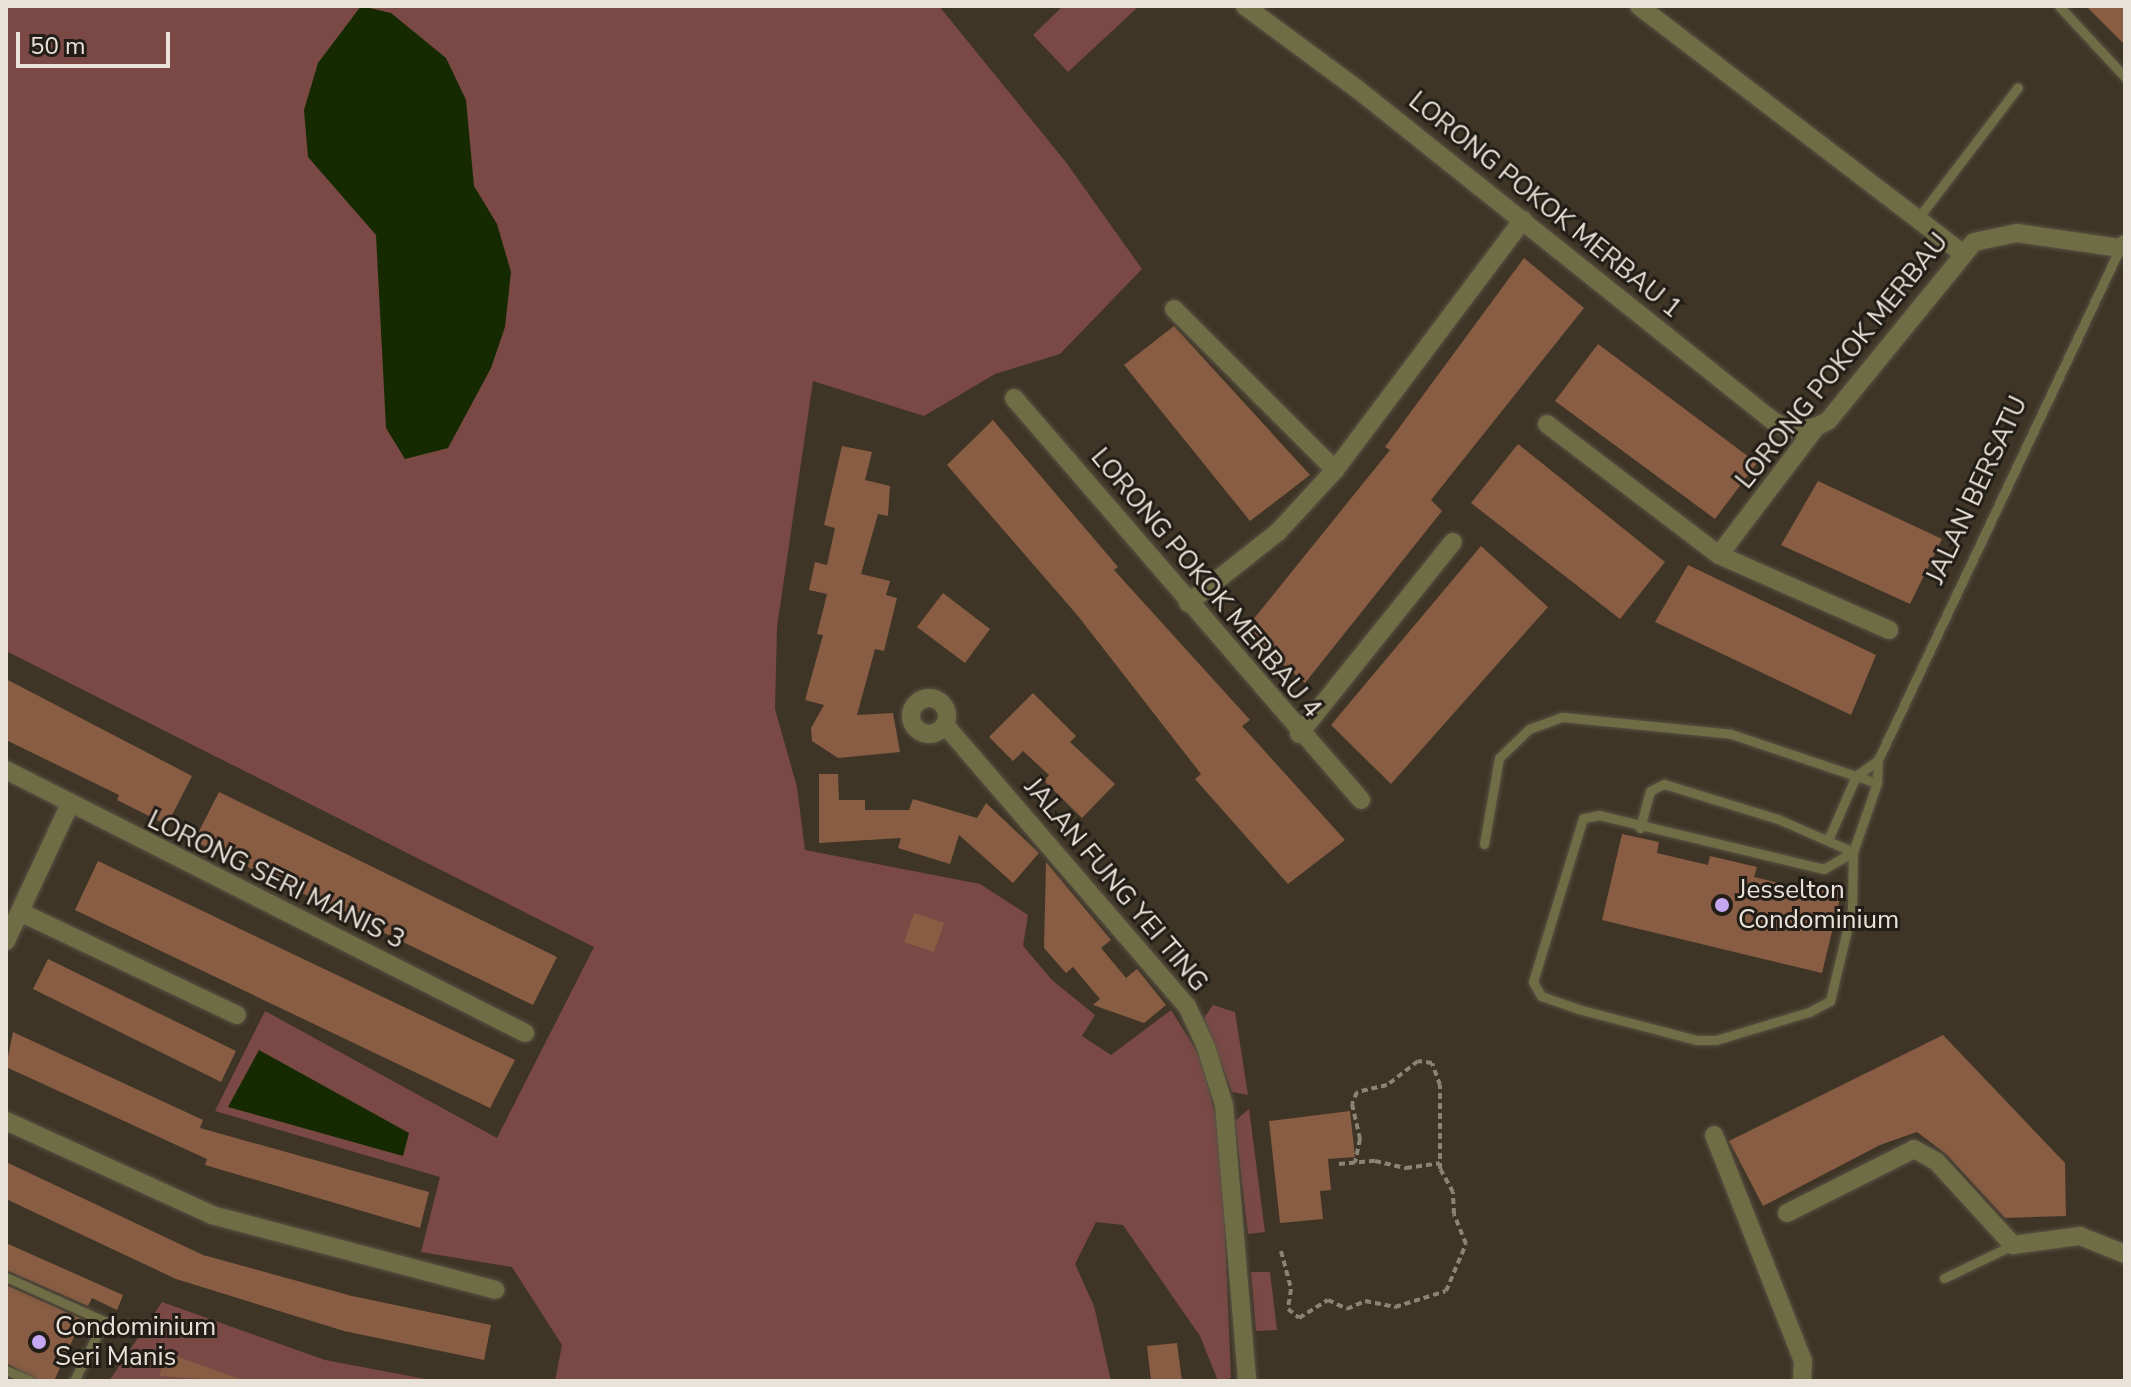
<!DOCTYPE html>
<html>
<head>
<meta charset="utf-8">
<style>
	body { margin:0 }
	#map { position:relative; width:2131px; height:1387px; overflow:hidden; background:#3e3526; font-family:"Nunito Sans",sans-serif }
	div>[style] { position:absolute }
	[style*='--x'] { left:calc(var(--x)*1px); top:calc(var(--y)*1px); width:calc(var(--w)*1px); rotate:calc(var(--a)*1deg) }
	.green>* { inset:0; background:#7a4945 }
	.water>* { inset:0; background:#162a02 }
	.building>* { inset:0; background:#895d43 }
	.path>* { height:4px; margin-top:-2px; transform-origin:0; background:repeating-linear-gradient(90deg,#8a8376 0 6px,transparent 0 10px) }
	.roads { filter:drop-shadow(0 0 2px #595143) drop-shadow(0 0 2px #595143) }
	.service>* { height:9px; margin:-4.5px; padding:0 4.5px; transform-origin:4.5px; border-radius:4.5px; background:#6f6d45 }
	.minor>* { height:18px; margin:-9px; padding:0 9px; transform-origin:9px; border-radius:9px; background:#6f6d45 }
	.minor>.ring { margin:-9px; padding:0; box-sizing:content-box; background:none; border:18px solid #6f6d45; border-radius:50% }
	.dots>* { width:22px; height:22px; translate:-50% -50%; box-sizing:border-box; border:4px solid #221d17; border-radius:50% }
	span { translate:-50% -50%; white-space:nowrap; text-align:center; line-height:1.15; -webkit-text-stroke:6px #221d17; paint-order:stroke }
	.street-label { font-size:26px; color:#e8e2d9 }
	.poi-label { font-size:26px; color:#e8e2d9 }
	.left { translate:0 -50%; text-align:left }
	.frame { position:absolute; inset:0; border:8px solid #e8e2d9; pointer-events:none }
	.scale { position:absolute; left:16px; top:32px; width:154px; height:36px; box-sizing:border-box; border:4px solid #e8e2d9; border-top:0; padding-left:10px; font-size:24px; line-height:28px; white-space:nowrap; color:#e8e2d9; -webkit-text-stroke:6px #221d17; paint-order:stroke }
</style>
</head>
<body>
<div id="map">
	<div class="green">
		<div style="clip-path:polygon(6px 6px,939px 6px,1065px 161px,1142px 269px,1060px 354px,995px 374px,924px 416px,813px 381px,777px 627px,775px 709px,797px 787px,805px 850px,980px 884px,1028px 915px,1023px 946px,1052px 980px,1095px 1015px,1082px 1036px,1111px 1055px,1171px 1010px,1201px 1058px,1221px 1138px,1231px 1378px,1218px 1381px,1200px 1336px,1123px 1225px,1096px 1222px,1075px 1264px,1094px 1306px,1111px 1381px,555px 1381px,562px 1345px,512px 1267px,421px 1252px,440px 1177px,215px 1111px,265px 1011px,497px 1138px,594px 947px,6px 651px)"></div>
		<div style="clip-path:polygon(1063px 6px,1133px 6px,1136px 9px,1068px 72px,1033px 35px)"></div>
		<div style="clip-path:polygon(1213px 1005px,1235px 1012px,1248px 1095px,1232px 1092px,1204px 1018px)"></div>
		<div style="clip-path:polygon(1249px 1109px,1265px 1232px,1248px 1234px,1235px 1121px)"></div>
		<div style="clip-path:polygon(1251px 1272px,1270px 1272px,1277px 1330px,1256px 1331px)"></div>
		<div style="clip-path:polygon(162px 1302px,325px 1360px,436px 1381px,109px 1381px)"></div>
	</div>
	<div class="water">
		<div style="clip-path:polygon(361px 6px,391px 13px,446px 58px,466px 100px,474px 186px,497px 224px,511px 272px,505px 327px,491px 368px,448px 448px,405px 459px,386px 428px,376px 235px,308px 157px,304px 110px,318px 63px)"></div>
		<div style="clip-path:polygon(259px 1050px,409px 1133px,403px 1156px,228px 1107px)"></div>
	</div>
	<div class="building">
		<div style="clip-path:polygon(2086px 6px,2125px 6px,2125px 45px)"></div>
		<div style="clip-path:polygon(1524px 258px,1584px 308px,1431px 500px,1442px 511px,1305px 683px,1244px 631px,1390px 450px,1385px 447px)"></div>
		<div style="clip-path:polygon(1174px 326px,1310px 475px,1250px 521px,1124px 365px)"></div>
		<div style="clip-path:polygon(1598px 344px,1757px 463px,1715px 519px,1555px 401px)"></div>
		<div style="clip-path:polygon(993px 420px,1118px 567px,1114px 570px,1250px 720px,1242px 726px,1345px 840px,1288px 884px,1195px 779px,1201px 774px,1078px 616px,947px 465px)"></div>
		<div style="clip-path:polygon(1518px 444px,1665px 562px,1620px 619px,1471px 503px)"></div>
		<div style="clip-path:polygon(842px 446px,872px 452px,865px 480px,890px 486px,888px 516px,878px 514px,861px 574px,890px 581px,886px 595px,897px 598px,884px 651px,875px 649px,857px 715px,893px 713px,900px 752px,838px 758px,812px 741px,811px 728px,824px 705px,805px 700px,823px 635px,817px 634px,827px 594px,809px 590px,815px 562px,827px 565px,835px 528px,824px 525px)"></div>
		<div style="clip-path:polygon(1818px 481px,1942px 539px,1910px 604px,1781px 545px)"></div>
		<div style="clip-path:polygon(1481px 546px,1548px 607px,1391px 784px,1331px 725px)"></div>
		<div style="clip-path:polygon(1688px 565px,1876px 655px,1851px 715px,1655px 622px)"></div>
		<div style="clip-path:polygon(943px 593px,990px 629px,965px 663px,917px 627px)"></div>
		<div style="clip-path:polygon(6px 679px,192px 776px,167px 825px,117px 800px,119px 795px,6px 740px)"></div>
		<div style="clip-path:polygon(1033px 693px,1076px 736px,1070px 742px,1115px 784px,1082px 818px,1044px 781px,1049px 775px,1023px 751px,1013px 761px,989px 737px)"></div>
		<div style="clip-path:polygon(819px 774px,838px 774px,839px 800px,865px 800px,865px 810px,909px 810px,913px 799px,977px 818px,986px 803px,1039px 853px,1013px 883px,959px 835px,950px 864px,898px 848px,901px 838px,819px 843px)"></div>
		<div style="clip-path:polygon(219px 792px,557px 957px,533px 1005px,194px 841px)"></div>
		<div style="clip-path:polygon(1622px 834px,1659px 842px,1657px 853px,1708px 865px,1710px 856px,1757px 867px,1754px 877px,1804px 889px,1806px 882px,1842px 890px,1822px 973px,1602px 920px)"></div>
		<div style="clip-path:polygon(98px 861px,515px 1060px,490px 1108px,75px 910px)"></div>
		<div style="clip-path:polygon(1046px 862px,1111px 940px,1101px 948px,1126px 978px,1137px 969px,1166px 1005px,1144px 1023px,1093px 1005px,1100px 999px,1073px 967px,1066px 973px,1044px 948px)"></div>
		<div style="clip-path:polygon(914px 913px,944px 923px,934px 952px,904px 942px)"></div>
		<div style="clip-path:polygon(48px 959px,236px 1051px,221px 1082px,33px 989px)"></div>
		<div style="clip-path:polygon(13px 1032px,203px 1120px,200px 1128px,429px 1192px,420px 1228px,205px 1165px,207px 1159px,6px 1067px)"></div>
		<div style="clip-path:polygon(1943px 1035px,2065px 1163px,2066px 1216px,2005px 1218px,1946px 1154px,1917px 1132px,1880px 1145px,1763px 1206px,1729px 1141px)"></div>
		<div style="clip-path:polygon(1350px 1111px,1355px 1157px,1328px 1159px,1331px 1190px,1320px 1191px,1323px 1219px,1280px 1223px,1269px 1121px)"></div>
		<div style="clip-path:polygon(6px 1162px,203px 1255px,352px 1296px,491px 1325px,484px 1360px,344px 1331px,176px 1279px,6px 1199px)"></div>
		<div style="clip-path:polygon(6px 1243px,123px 1295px,117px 1310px,92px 1298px,88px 1306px,6px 1270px)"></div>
		<div style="clip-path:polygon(6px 1285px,82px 1319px,54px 1381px,38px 1381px,6px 1363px)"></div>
		<div style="clip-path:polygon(1177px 1343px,1182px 1381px,1151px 1381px,1147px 1346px)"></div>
		<div style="clip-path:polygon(167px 1353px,240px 1379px,240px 1381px,159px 1376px)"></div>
	</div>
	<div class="path">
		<div style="--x:1339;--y:1164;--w:36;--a:-5"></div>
		<div style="--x:1375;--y:1161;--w:32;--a:13"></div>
		<div style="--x:1406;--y:1168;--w:34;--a:-8"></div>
		<div style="--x:1281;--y:1251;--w:39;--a:75"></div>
		<div style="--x:1291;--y:1289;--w:20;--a:99"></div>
		<div style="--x:1288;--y:1309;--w:14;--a:39"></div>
		<div style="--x:1299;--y:1318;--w:34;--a:-32"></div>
		<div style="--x:1328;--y:1300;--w:21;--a:25"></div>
		<div style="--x:1347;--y:1309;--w:20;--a:-24"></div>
		<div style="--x:1365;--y:1301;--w:31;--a:11"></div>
		<div style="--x:1395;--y:1307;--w:53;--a:-17.4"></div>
		<div style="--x:1446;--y:1291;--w:51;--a:-66.9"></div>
		<div style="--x:1466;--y:1244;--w:32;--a:-112"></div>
		<div style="--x:1454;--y:1214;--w:22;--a:-93"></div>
		<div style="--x:1453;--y:1192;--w:26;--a:-119"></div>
		<div style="--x:1440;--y:1169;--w:84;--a:-90"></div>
		<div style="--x:1440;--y:1085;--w:23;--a:-110"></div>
		<div style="--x:1432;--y:1063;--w:14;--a:-172"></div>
		<div style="--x:1418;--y:1061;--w:39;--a:142"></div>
		<div style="--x:1387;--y:1085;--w:31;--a:167"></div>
		<div style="--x:1357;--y:1092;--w:13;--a:113"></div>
		<div style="--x:1352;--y:1104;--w:36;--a:77"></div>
		<div style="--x:1360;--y:1139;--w:24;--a:102"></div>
	</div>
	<div class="roads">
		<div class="service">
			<div style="--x:2059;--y:6;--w:97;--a:47.1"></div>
			<div style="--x:1916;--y:221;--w:168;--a:-52.7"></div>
			<div style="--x:1640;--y:828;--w:38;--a:-75"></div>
			<div style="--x:1650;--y:791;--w:16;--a:-27"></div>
			<div style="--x:1664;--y:784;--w:119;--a:17.1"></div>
			<div style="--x:1778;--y:819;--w:82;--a:23.7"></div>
			<div style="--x:1828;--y:840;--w:70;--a:-66.4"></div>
			<div style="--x:1856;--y:776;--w:27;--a:-36"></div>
			<div style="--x:1484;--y:844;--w:87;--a:-80.1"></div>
			<div style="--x:1499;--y:758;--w:42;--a:-44"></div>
			<div style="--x:1529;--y:729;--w:35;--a:-20"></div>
			<div style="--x:1562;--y:717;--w:170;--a:5.7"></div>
			<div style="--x:1731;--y:734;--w:154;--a:18.6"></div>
			<div style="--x:1853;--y:852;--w:34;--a:150"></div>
			<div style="--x:1824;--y:869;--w:231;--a:-166.5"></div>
			<div style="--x:1599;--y:815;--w:16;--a:169"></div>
			<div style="--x:1583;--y:818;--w:171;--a:107"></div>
			<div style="--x:1533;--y:982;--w:16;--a:60"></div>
			<div style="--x:1541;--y:996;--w:39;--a:19"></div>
			<div style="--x:1578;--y:1009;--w:122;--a:14.7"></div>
			<div style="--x:1696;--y:1040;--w:20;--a:0"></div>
			<div style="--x:1716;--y:1040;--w:97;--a:-16.8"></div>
			<div style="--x:1809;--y:1012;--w:24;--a:-28"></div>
			<div style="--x:1830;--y:1001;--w:95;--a:-76.6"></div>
			<div style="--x:1852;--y:909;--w:57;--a:-89"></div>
			<div style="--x:1853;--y:852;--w:73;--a:-70.8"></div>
			<div style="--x:1877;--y:783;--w:23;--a:-88"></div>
			<div style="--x:1878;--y:760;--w:566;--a:-64.7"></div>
			<div style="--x:6;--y:1277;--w:107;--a:24.2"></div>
			<div style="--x:104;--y:1321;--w:67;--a:116.6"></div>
			<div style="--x:1944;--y:1278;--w:76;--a:-25.6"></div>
			<div style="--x:6;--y:1370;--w:27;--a:24"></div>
		</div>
		<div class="minor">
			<div style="--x:1245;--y:6;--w:138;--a:36.5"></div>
			<div style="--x:1356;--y:88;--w:534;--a:38.61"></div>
			<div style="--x:1773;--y:421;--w:18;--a:27"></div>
			<div style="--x:1789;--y:429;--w:27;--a:-4"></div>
			<div style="--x:1639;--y:6;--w:407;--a:37.4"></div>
			<div style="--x:1174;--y:309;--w:228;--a:45"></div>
			<div style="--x:1014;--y:398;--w:531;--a:49.2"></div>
			<div style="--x:1547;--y:424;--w:216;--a:37.3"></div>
			<div style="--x:1719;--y:555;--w:186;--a:23.8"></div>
			<div style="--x:1719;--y:555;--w:161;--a:-52.8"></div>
			<div style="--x:1816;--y:427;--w:13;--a:-27"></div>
			<div style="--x:1828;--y:421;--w:231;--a:-50.8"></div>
			<div style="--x:1974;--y:242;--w:44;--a:-11.8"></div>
			<div style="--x:2017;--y:233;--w:104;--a:8.3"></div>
			<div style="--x:2120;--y:248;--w:6;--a:-39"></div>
			<div style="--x:1188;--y:603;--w:115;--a:-38.3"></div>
			<div style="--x:1278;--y:532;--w:84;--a:-47.4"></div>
			<div style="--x:1335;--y:470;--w:313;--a:-53.1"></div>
			<div class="ring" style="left:911px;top:698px;width:18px;height:18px"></div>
			<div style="--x:945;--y:725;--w:371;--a:49.3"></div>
			<div style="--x:1187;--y:1006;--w:45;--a:65.1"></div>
			<div style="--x:1206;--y:1047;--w:61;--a:72.8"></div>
			<div style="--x:1224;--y:1105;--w:277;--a:85.2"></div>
			<div style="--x:1299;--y:734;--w:246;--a:-51.3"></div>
			<div style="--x:6;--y:770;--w:582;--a:26.87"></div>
			<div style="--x:20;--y:912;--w:240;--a:25.4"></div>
			<div style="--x:6;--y:941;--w:149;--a:-65"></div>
			<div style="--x:6;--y:1121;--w:226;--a:24.5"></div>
			<div style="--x:212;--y:1215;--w:293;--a:14.8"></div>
			<div style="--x:1714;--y:1135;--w:243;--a:68.5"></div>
			<div style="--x:1803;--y:1361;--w:20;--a:93"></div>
			<div style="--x:1787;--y:1213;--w:142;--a:-26.7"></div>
			<div style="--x:1914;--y:1149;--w:26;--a:29"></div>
			<div style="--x:1937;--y:1162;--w:113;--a:47.5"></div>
			<div style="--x:2013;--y:1245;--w:68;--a:-7.7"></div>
			<div style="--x:2080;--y:1236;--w:48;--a:21.8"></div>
		</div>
	</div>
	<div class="dots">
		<div style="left:1722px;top:905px;background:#c5a7f1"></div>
		<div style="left:39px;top:1342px;background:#c5a7f1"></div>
	</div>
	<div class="street-label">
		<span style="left:1545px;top:205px;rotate:39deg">LORONG POKOK MERBAU 1</span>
		<span style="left:1842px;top:361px;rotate:-51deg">LORONG POKOK MERBAU</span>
		<span style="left:1977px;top:490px;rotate:-65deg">JALAN BERSATU</span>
		<span style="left:1206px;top:583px;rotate:50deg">LORONG POKOK MERBAU 4</span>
		<span style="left:276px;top:880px;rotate:26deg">LORONG SERI MANIS 3</span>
		<span style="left:1116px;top:885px;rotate:50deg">JALAN FUNG YEI TING</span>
	</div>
	<div class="poi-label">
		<span class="left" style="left:1738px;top:905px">Jesselton<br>Condominium</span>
		<span class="left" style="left:55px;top:1342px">Condominium<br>Seri Manis</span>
	</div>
	<div class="frame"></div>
	<div class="scale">50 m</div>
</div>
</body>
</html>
